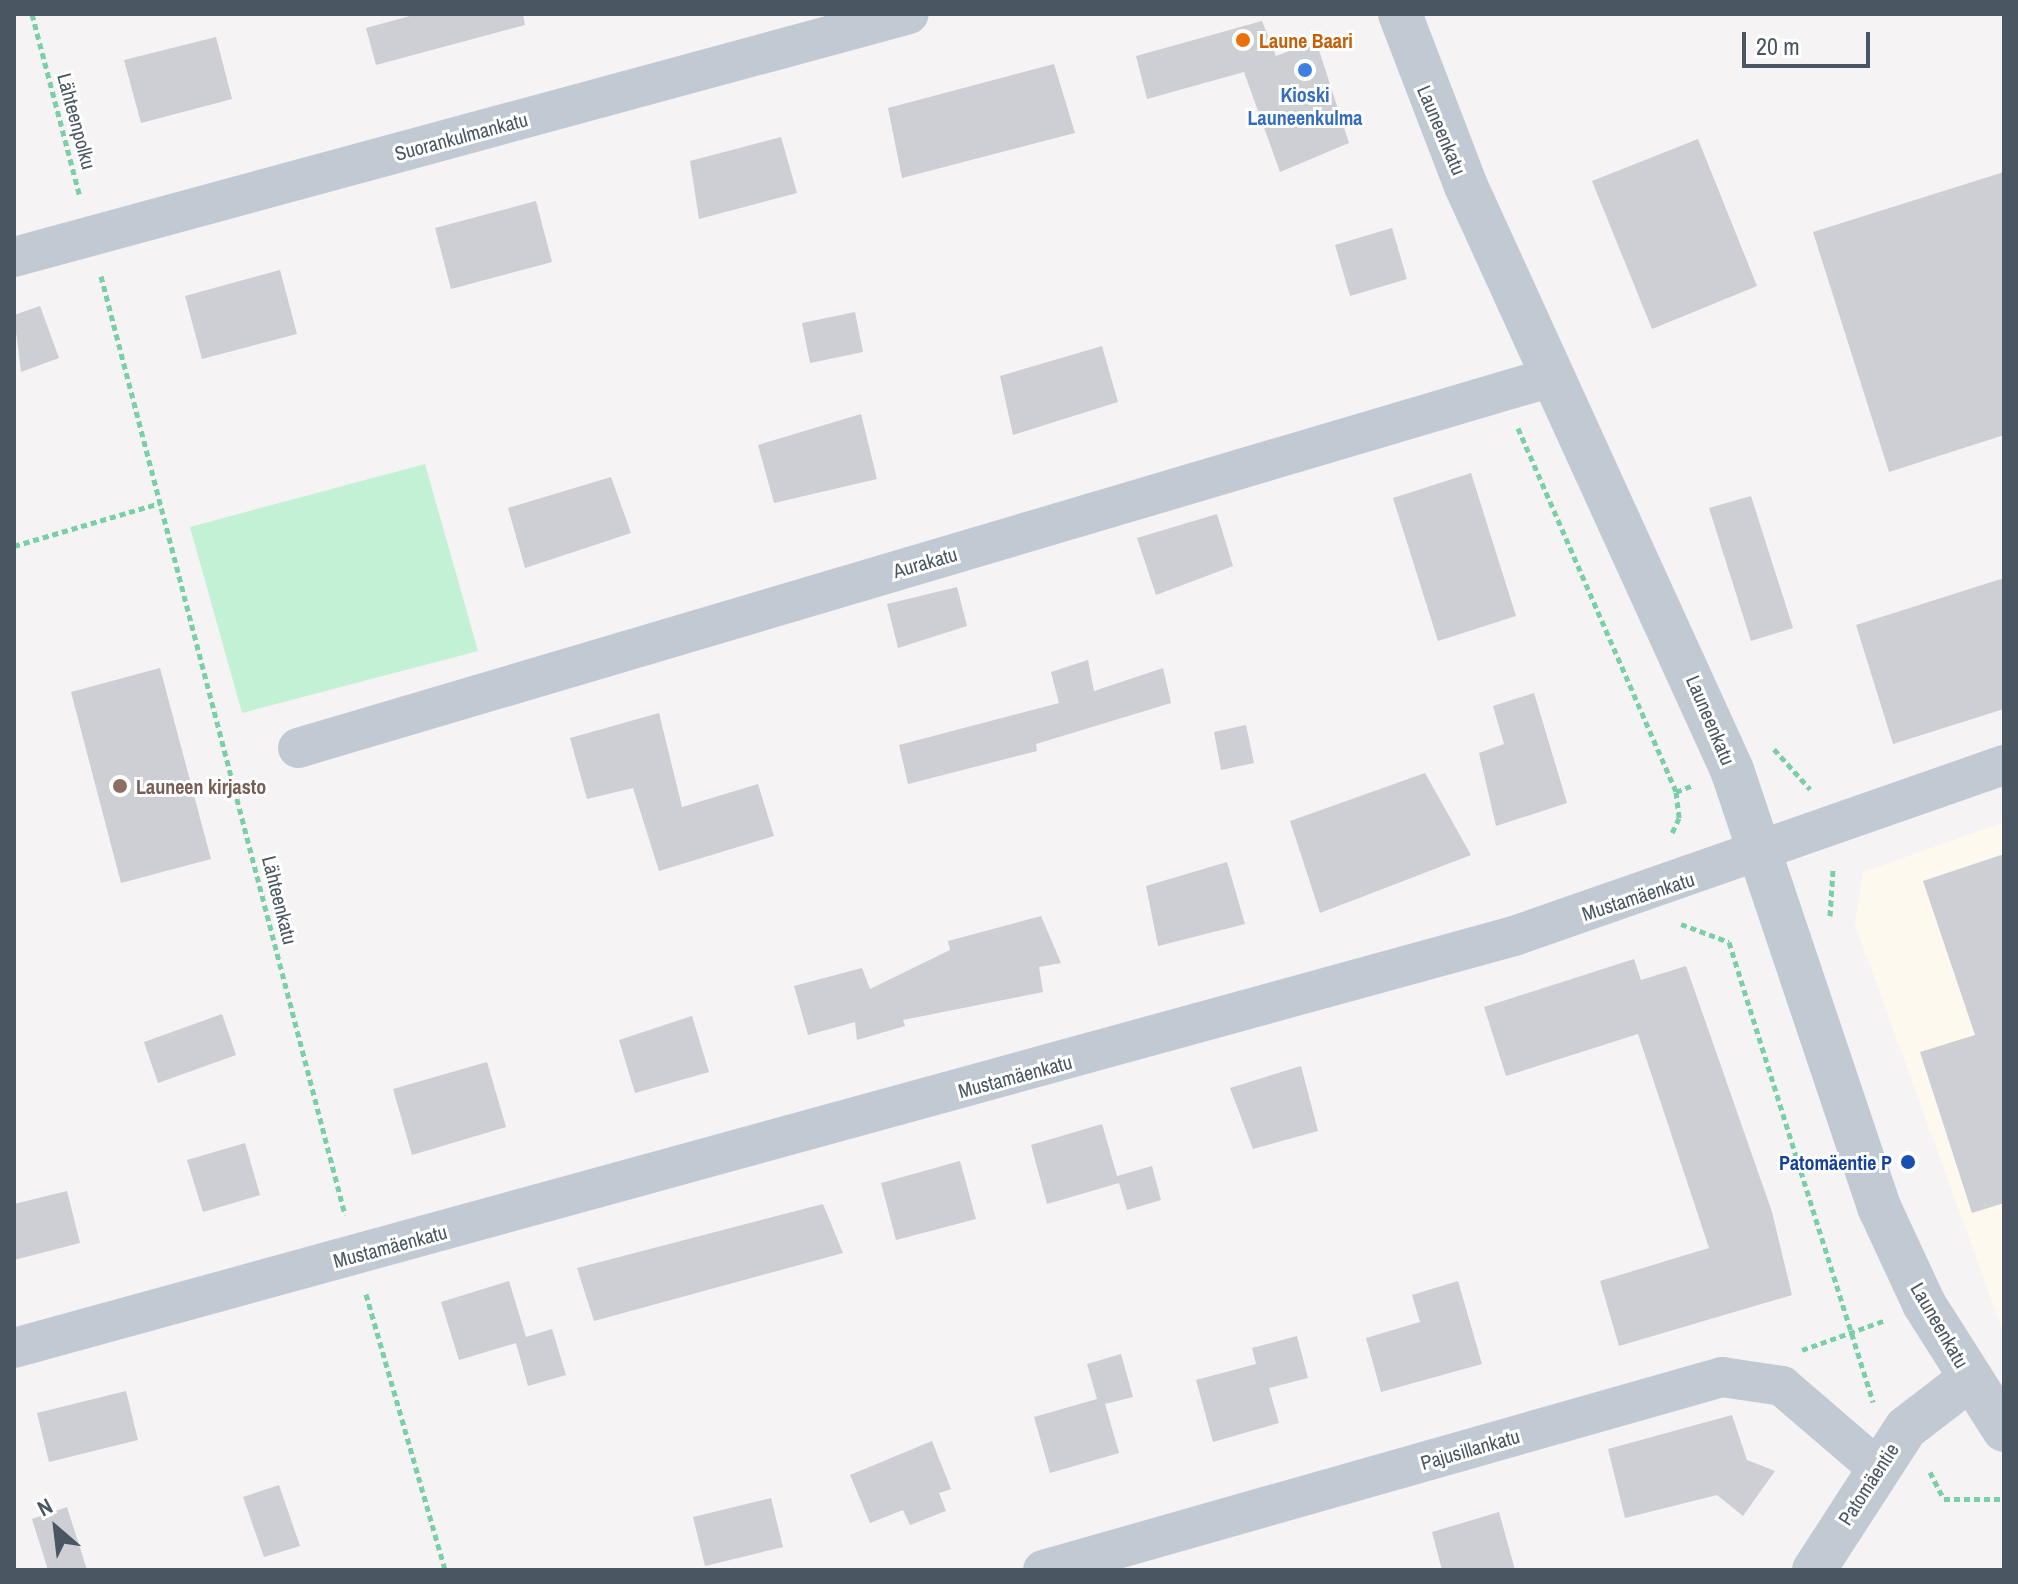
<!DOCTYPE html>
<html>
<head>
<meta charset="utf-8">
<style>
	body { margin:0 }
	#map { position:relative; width:2018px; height:1584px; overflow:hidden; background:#f5f3f3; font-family:"Archivo Narrow",sans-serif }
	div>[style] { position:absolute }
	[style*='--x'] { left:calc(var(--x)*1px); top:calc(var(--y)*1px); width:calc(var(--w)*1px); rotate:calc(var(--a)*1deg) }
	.commercial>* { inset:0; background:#fdf9ef }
	.green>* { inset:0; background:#c3f1d5 }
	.building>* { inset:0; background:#cdcfd5 }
	.path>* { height:5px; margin-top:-2.5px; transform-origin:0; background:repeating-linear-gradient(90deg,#7ad0a6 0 6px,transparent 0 10px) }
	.minor>* { height:40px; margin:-20px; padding:0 20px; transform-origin:20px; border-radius:20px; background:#c1cad2 }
	.tertiary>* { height:44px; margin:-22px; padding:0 22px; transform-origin:22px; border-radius:22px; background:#c1cad2 }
	.dots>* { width:22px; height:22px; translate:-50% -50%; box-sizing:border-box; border:4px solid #fff; border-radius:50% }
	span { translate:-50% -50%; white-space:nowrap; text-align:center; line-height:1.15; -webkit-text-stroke:6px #fff; paint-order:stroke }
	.food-label { font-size:20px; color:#c56008; font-weight:700 }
	.left { translate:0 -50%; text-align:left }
	.shop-label { font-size:20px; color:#366cbe; font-weight:700 }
	.street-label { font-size:20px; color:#4a5661 }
	.education-label { font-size:20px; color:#785e54; font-weight:700 }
	.transit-label { font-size:20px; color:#164399; font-weight:700 }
	.right { translate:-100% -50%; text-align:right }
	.frame { position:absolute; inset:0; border:16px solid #4a5661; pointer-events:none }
	.north { position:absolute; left:16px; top:1488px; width:80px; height:80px; -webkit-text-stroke:6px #fff; paint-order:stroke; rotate:332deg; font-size:22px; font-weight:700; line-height:32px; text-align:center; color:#4a5661 }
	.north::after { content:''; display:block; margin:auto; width:28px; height:36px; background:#4a5661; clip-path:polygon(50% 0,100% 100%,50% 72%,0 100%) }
	.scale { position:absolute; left:1742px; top:32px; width:128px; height:36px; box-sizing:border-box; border:4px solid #4a5661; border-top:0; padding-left:10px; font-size:24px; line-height:28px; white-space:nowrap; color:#4a5661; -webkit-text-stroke:6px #fff; paint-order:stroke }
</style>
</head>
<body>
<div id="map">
	<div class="commercial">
		<div style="clip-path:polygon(2004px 822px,2004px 1334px,1855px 924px,1863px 872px)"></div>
	</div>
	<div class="green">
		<div style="clip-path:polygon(425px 464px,478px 651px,242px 713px,190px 527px)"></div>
	</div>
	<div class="building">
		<div style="clip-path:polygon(417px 14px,523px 14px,525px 25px,376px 65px,366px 28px)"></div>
		<div style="clip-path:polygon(1262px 21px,1276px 56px,1316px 41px,1349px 143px,1280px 172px,1244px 72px,1147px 99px,1136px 56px)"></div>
		<div style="clip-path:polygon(216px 37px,232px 99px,141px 123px,124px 60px)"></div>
		<div style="clip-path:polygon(1054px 64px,1075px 133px,902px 178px,888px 108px)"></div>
		<div style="clip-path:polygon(781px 137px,797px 193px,699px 219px,690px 161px)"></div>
		<div style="clip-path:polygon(1698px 139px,1757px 286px,1652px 329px,1592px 181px)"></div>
		<div style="clip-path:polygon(2004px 172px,2004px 435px,1889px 472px,1813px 232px)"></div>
		<div style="clip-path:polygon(536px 201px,552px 262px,451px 289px,435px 228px)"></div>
		<div style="clip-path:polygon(1392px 228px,1407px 279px,1350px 296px,1335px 245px)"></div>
		<div style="clip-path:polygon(280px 270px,297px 334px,202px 359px,185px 296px)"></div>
		<div style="clip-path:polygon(40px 306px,59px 358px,21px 372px,14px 315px)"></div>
		<div style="clip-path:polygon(855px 312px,863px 352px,810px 363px,802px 323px)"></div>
		<div style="clip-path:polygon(1102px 346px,1118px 402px,1013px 435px,1000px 376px)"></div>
		<div style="clip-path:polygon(861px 414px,877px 479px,774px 503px,758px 445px)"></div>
		<div style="clip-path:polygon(1471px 473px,1516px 616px,1438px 641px,1393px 498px)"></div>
		<div style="clip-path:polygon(611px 477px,631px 533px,525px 568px,508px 508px)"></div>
		<div style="clip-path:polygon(1751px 496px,1793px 628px,1751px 641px,1709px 508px)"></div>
		<div style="clip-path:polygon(1217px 514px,1233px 566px,1156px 595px,1137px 538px)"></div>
		<div style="clip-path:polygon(2004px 578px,2004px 709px,1893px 744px,1856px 625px)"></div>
		<div style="clip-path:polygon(957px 587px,967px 626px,898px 648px,887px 604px)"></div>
		<div style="clip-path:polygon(1088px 660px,1094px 691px,1163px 668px,1171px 703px,1036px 744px,1037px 751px,908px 784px,899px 745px,1059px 703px,1051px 672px)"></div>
		<div style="clip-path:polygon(160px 668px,211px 859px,121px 883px,71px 692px)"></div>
		<div style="clip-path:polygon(1534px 693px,1567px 803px,1496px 826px,1479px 753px,1504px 744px,1493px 706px)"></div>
		<div style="clip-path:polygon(659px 713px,682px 807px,758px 784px,774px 836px,659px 871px,633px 788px,587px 799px,570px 738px)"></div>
		<div style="clip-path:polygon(1246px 725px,1254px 763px,1221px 770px,1214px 732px)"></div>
		<div style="clip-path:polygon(1425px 773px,1471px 855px,1320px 913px,1290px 821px)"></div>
		<div style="clip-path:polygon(2004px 854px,2004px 1203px,1972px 1213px,1920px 1052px,1975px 1035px,1923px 881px)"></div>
		<div style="clip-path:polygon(1227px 862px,1245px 924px,1158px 946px,1146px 886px)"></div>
		<div style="clip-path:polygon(1041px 916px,1061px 963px,1039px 967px,1043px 992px,903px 1020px,905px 1026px,857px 1040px,855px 1022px,808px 1035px,794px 986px,862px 968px,870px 989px,950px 950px,948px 941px)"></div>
		<div style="clip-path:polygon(1634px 959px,1641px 980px,1686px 966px,1772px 1212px,1792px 1295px,1619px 1346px,1600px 1281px,1709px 1248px,1638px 1034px,1506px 1076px,1484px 1007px)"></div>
		<div style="clip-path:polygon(222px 1014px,236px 1055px,158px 1083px,144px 1042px)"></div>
		<div style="clip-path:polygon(692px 1016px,709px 1072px,635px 1093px,619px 1040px)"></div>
		<div style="clip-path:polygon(487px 1062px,506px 1127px,412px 1155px,393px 1089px)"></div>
		<div style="clip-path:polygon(1301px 1066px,1318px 1131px,1253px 1149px,1230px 1088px)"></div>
		<div style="clip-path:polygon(1102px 1124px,1117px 1176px,1152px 1166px,1161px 1200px,1127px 1210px,1119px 1183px,1047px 1204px,1031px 1145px)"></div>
		<div style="clip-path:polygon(245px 1143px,260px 1195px,203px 1212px,187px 1160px)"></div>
		<div style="clip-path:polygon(960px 1161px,976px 1219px,896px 1240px,881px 1183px)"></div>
		<div style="clip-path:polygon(67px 1191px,80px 1243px,14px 1260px,14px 1204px)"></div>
		<div style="clip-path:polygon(823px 1204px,843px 1253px,594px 1321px,577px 1268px)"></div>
		<div style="clip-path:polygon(509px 1281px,526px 1337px,552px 1329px,566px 1375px,528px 1386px,516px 1343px,459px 1360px,441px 1302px)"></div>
		<div style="clip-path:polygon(1458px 1281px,1482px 1364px,1381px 1392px,1366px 1338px,1420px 1322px,1412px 1295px)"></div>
		<div style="clip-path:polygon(1297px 1336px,1308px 1378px,1269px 1388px,1279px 1423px,1213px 1442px,1196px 1380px,1256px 1364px,1252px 1348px)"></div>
		<div style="clip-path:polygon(1121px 1354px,1133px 1397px,1105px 1404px,1119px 1453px,1050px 1473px,1034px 1417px,1097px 1399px,1087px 1364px)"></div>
		<div style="clip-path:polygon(126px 1391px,138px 1440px,49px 1462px,37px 1413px)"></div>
		<div style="clip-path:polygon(1732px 1415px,1747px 1460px,1775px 1471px,1743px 1516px,1717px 1495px,1625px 1518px,1608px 1449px)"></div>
		<div style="clip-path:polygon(932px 1441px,951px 1489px,939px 1493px,946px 1511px,910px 1525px,903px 1510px,870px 1523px,850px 1475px)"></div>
		<div style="clip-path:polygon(279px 1485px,300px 1546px,264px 1557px,243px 1497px)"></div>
		<div style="clip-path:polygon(771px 1498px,783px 1547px,705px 1566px,693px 1517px)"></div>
		<div style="clip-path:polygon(67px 1507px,87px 1570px,48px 1570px,32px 1519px)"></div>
		<div style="clip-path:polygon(1499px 1512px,1515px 1570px,1442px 1570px,1432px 1532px)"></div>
	</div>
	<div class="path">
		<div style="--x:32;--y:14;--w:189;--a:75.3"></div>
		<div style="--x:101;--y:276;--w:970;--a:75.43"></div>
		<div style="--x:1518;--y:428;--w:397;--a:66.5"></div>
		<div style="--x:1676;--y:792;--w:26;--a:83"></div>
		<div style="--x:1679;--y:818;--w:19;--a:115"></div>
		<div style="--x:14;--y:546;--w:152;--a:-16.4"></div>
		<div style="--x:1774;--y:749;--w:54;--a:48"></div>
		<div style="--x:1676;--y:792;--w:18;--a:-22"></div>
		<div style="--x:1830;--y:916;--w:46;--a:-86.3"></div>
		<div style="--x:1681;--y:924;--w:51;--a:20.6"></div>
		<div style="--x:1729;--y:942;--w:482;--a:72.6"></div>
		<div style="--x:366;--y:1294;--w:287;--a:74"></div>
		<div style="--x:1802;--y:1350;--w:89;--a:-19.7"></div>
		<div style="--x:1930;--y:1472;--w:30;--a:63"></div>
		<div style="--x:1944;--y:1499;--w:60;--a:0"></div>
	</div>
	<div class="minor">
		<div style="--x:14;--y:257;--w:927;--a:-15.19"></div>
		<div style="--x:298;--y:748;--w:1307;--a:-16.49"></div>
		<div style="--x:14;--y:1348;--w:1556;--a:-15.36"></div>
		<div style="--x:1514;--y:936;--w:519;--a:-19.24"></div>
		<div style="--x:1043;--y:1570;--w:706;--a:-15.87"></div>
		<div style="--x:1722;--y:1377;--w:61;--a:8.5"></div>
		<div style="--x:1782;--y:1386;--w:123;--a:40.7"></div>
	</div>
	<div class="tertiary">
		<div style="--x:1400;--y:14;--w:184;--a:69"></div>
		<div style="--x:1466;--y:186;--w:642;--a:65.51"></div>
		<div style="--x:1732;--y:770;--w:463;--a:71.4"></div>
		<div style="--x:1880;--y:1209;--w:105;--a:65.1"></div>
		<div style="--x:1924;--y:1304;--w:149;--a:57.6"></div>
		<div style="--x:1814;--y:1570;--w:169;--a:-57.1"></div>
		<div style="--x:1906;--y:1428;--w:82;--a:-37.6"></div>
	</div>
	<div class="dots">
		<div style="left:1243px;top:40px;background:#e8710a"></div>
		<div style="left:1305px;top:70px;background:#3f7fe0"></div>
		<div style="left:120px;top:786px;background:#8d6e63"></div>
		<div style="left:1908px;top:1162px;background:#1a4fb4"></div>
	</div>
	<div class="food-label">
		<span class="left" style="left:1259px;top:40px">Laune Baari</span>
	</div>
	<div class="shop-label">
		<span style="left:1305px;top:106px">Kioski<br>Launeenkulma</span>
	</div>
	<div class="street-label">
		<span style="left:77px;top:121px;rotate:75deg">Lähteenpolku</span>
		<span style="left:1442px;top:130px;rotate:67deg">Launeenkatu</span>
		<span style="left:461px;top:136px;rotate:-15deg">Suorankulmankatu</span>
		<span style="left:925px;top:562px;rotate:-16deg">Aurakatu</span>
		<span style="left:1711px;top:720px;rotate:67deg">Launeenkatu</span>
		<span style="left:1638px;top:896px;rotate:-18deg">Mustamäenkatu</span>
		<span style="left:280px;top:900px;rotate:76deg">Lähteenkatu</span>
		<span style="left:1015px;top:1076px;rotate:-15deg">Mustamäenkatu</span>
		<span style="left:390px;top:1246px;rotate:-15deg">Mustamäenkatu</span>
		<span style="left:1940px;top:1325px;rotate:60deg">Launeenkatu</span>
		<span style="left:1470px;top:1449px;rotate:-16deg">Pajusillankatu</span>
		<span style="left:1868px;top:1484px;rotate:-57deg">Patomäentie</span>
	</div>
	<div class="education-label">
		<span class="left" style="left:136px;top:786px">Launeen kirjasto</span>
	</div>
	<div class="transit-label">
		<span class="right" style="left:1892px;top:1162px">Patomäentie P</span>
	</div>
	<div class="frame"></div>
	<div class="north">N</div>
	<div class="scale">20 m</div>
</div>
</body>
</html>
